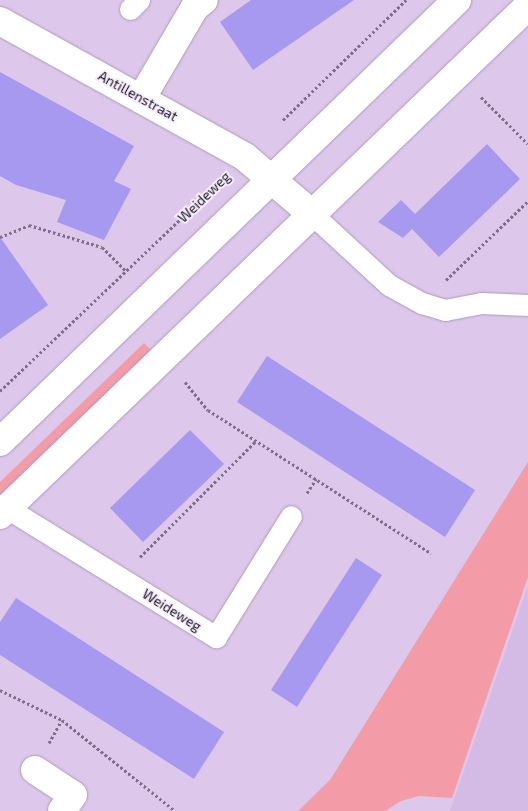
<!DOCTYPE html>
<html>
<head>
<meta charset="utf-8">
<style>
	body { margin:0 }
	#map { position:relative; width:528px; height:811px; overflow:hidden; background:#ddc8ec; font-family:"Exo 2",sans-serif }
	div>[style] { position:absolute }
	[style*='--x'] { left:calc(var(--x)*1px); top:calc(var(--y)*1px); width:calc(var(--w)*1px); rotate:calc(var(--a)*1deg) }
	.built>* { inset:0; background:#d4bbe6 }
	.green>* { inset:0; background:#f39ba7 }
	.building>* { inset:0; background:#a798f0 }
	.path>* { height:3px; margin-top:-1.5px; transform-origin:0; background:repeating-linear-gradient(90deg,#7e6f88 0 2.5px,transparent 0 5px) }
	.roads { filter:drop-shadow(0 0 1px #ae9abd) drop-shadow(0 0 1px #ae9abd) }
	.service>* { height:21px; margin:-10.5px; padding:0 10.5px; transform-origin:10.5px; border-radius:10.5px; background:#fff }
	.minor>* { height:28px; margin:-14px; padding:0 14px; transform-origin:14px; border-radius:14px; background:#fff }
	.primary>* { height:28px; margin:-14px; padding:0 14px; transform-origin:14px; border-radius:14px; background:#fff }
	span { translate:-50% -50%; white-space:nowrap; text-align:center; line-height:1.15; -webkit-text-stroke:4px #f7effe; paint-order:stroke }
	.street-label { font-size:14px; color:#1c1521 }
</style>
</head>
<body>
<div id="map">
	<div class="built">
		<div style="clip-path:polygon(528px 585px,528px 811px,450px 811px)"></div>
	</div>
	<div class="green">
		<div style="clip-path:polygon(144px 343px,151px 350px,0 496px,0 482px)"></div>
		<div style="clip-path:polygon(528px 462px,528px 577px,452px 798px,419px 796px,401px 801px,385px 811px,298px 811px,330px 780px)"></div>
	</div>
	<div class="building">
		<div style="clip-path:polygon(251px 0,354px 0,253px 70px,220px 22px)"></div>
		<div style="clip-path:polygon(0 72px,134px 146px,114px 181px,131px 189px,104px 240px,57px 222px,66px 200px,16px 185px,0 176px)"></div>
		<div style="clip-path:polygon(487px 144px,520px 179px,439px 257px,412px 229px,403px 238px,378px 222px,401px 200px,415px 214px)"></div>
		<div style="clip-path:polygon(0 237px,48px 305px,0 339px)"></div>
		<div style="clip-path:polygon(267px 356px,475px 490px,445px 537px,237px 402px)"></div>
		<div style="clip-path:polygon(190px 430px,224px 464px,143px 542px,110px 508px)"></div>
		<div style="clip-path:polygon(356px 558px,382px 575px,297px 707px,271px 690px)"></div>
		<div style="clip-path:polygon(16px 598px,224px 732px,194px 779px,0 655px,0 622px)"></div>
	</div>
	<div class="path">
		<div style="--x:481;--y:97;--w:66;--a:45"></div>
		<div style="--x:283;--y:120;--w:172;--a:-44.3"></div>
		<div style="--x:0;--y:237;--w:31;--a:-22"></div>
		<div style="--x:29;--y:225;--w:76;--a:16.8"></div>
		<div style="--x:102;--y:247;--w:34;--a:45"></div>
		<div style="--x:446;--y:280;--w:114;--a:-43.9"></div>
		<div style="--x:185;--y:382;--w:36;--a:51"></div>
		<div style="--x:208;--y:410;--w:265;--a:32.7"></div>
		<div style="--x:0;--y:391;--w:293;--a:-43.6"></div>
		<div style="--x:307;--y:493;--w:17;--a:-57"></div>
		<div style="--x:140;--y:557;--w:164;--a:-45"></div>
		<div style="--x:0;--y:690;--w:69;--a:25.8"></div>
		<div style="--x:62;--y:720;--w:145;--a:38.8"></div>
		<div style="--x:49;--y:743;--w:26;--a:-61"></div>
	</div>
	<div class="roads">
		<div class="service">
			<div style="--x:130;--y:9;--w:13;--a:-45"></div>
			<div style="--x:312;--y:214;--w:105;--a:42.7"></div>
			<div style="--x:389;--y:285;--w:38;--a:29"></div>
			<div style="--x:422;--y:303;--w:24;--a:17"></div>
			<div style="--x:445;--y:310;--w:37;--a:-11"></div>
			<div style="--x:481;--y:303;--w:47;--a:2.4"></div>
			<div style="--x:7;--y:508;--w:246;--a:31.7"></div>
			<div style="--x:216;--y:637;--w:142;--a:-58.2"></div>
		</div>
		<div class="minor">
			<div style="--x:0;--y:21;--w:280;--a:29"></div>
			<div style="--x:245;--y:157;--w:88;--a:40.4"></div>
			<div style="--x:141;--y:99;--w:107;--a:-59.6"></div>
			<div style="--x:195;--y:7;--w:11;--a:-38"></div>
			<div style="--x:0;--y:515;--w:733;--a:-43.95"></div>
			<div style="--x:35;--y:770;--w:45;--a:33.3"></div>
			<div style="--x:73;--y:795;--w:19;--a:125"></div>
		</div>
		<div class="primary">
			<div style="--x:0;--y:442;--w:636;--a:-44.04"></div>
		</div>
	</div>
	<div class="street-label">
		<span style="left:138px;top:96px;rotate:29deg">Antillenstraat</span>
		<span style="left:204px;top:197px;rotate:-44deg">Weideweg</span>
		<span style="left:172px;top:610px;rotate:32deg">Weideweg</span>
	</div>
</div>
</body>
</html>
